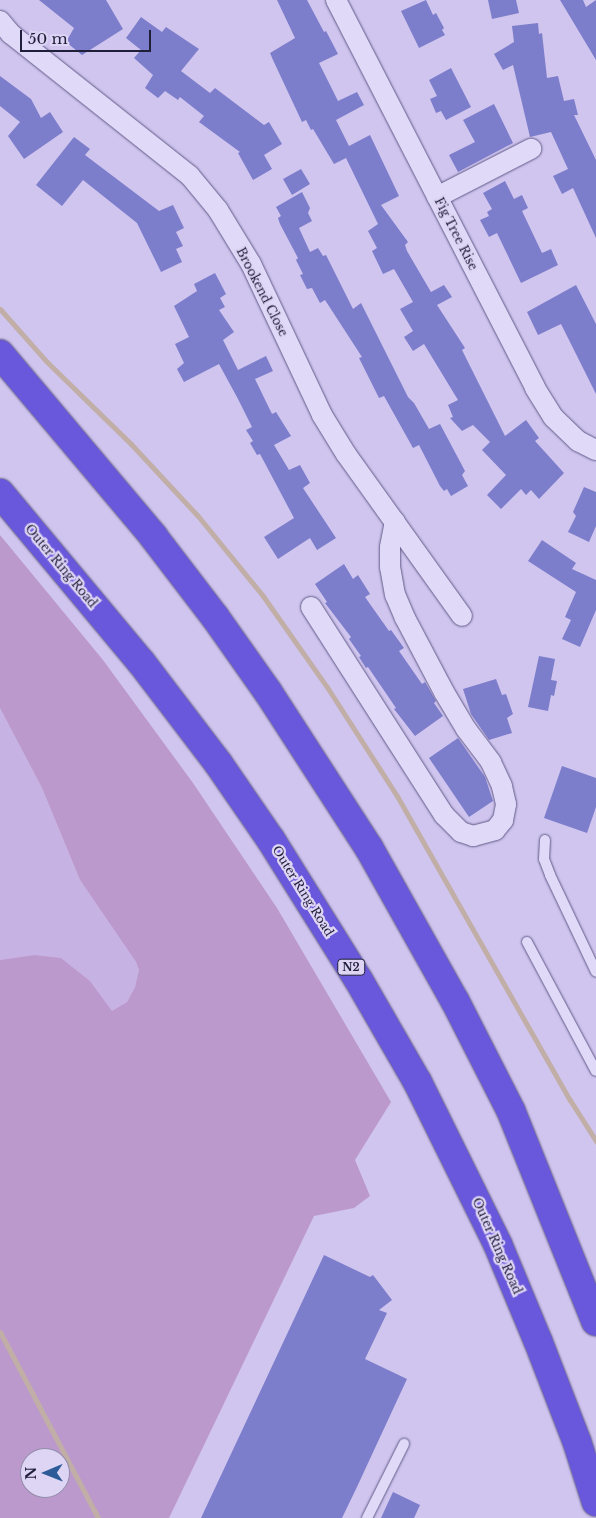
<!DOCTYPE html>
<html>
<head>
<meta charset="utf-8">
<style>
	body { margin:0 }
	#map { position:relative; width:596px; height:1518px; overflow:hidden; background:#d0c5ee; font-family:"Libre Baskerville",serif }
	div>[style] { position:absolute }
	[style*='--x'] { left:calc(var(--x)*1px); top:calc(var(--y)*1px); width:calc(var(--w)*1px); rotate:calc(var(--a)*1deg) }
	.farmland>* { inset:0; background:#c7b3e3 }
	.green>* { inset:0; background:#bc99cc }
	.stream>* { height:5px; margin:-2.5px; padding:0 2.5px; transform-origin:2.5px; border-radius:2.5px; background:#c1aea7 }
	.building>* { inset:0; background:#7c7dcb }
	.roads { filter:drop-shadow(0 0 1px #605b89) drop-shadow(0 0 1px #605b89) }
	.lane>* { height:10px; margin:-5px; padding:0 5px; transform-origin:5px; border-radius:5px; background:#e1d9f8 }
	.street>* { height:20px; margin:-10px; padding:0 10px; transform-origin:10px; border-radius:10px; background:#e1d9f8 }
	.highway>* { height:28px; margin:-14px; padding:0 14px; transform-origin:14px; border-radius:14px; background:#6958db }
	span { translate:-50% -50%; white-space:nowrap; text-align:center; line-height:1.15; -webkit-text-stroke:4.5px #ded5f5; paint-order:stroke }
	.shield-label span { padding:1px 4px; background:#ded5f5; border:1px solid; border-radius:4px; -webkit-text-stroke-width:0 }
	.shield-label { font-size:11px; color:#201f39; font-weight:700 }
	.street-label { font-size:12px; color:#201f39 }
	.north { position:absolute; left:20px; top:1448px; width:50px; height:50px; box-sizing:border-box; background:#ded5f5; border:1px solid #928caa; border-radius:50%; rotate:269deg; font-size:14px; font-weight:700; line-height:20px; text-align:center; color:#201f39 }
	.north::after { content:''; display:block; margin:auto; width:18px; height:22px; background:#2c5b97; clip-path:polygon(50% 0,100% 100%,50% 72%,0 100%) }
	.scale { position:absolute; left:20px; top:30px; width:131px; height:22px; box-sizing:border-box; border:2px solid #201f39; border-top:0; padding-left:6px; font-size:15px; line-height:18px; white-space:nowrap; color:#201f39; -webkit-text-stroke:4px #ded5f5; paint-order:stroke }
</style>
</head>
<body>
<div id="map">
	<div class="farmland">
		<div style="clip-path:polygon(0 708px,42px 788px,80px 880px,136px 962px,139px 970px,135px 987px,127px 1002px,112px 1012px,90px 981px,34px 955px,0 960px)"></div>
	</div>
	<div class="green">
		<div style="clip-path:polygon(evenodd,0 535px,103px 660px,193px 783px,277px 908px,391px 1102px,355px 1160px,370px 1196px,354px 1208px,314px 1216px,169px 1518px,0 1518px,0 960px,34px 955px,61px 958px,90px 981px,112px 1011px,127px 1002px,135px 987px,139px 970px,136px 962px,80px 880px,42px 788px,0 708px,0 535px,30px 1458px,60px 1458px,60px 1488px,30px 1488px,30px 1458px)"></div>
	</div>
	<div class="stream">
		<div style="--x:0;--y:309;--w:69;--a:48.5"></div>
		<div style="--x:46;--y:361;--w:119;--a:44.3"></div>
		<div style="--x:131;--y:444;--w:98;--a:47.1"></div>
		<div style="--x:198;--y:516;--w:103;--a:50.9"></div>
		<div style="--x:263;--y:596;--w:111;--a:54.9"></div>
		<div style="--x:327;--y:687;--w:130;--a:57.3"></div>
		<div style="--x:397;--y:796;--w:350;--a:60.4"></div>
		<div style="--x:570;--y:1100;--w:49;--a:57.6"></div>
		<div style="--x:0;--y:1332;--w:210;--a:62.2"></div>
	</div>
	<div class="building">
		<div style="clip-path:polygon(39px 0,106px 0,123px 29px,82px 55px,66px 42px,74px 28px)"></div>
		<div style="clip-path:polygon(277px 0,307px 0,324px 32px,326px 31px,338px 54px,319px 63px,338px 101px,357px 92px,364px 105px,336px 120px,349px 146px,370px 135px,399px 196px,381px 205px,408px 242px,405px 245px,407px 251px,431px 292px,444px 285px,452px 297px,437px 305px,465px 348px,462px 350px,505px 436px,526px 420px,539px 438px,535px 441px,564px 473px,539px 499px,531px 490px,526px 495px,521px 489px,501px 509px,487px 495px,506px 475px,482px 450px,490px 442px,473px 425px,462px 431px,450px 418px,453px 417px,448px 405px,458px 400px,424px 344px,413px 351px,404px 337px,413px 331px,400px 309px,413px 302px,394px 269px,383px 274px,372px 251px,377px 248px,368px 231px,378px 224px,346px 158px,334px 164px,313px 129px,311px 130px,306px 120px,302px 122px,273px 60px,270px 53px,295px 38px)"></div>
		<div style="clip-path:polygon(426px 0,433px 15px,436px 13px,444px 28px,442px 30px,445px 35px,419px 48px,401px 11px)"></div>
		<div style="clip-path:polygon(488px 0,516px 0,519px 13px,492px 19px)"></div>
		<div style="clip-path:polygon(560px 0,583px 0,586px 7px,596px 0,596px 60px)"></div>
		<div style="clip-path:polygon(141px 17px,162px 32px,166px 27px,199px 49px,181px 71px,210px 93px,215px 88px,264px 125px,269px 122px,282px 144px,264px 155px,272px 169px,253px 180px,238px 153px,240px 152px,199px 122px,204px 116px,180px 97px,178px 100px,165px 91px,158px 98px,145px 88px,153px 75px,134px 58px,141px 50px,126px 38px)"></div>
		<div style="clip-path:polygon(538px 23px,539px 34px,542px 33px,547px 78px,558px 76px,564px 101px,574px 99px,578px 115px,574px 115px,596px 160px,596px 238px,573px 188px,562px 194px,553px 176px,568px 169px,551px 132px,530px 137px,513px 65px,503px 70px,494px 54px,514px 42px,512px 26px)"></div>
		<div style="clip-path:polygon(451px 68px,471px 107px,446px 120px,441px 111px,436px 113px,430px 99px,437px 96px,429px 80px)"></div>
		<div style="clip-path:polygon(0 76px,31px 99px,41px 118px,50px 112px,63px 132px,24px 159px,8px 136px,20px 122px,0 106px)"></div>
		<div style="clip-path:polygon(494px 104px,513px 143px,458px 172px,449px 155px,475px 142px,463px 120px)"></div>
		<div style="clip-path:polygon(74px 137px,90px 149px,85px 155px,159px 211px,173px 205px,184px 228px,176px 232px,183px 246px,176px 249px,182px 262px,161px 272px,137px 223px,83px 180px,62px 206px,36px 185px)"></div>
		<div style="clip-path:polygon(301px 169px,310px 184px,292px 195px,283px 179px)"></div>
		<div style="clip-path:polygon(505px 181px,514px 199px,522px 195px,528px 208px,522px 211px,542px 253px,551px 249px,558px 265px,521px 283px,497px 233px,489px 237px,480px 220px,489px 216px,487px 212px,492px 209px,483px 193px)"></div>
		<div style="clip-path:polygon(302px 192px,310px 208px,308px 213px,312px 221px,299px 228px,310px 252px,318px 248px,323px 256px,326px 255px,353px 309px,361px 303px,408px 397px,414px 403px,429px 429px,440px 424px,465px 471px,462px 475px,468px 486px,451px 496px,447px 489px,444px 491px,440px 486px,419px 445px,413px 448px,384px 396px,379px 398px,359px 358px,362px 357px,325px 300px,320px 303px,312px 288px,307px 289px,300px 275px,303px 274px,296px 260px,298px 258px,280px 224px,278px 218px,281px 216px,276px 207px)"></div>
		<div style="clip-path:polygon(215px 273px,226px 294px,220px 298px,225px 307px,219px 310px,234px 332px,223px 340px,238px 370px,266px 356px,273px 371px,255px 379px,272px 414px,276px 412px,291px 436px,274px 445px,289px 470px,300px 465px,310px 483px,303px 488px,336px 538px,317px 550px,310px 538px,278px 559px,264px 537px,294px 518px,260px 454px,257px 455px,250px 443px,253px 441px,246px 430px,252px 427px,238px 399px,219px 364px,184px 382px,177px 369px,184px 363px,175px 344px,189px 337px,174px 306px,197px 291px,194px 284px)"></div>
		<div style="clip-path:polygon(576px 285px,596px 324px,596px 394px,561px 324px,538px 335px,527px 312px)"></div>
		<div style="clip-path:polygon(584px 487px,596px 492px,596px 526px,589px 542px,568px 532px,576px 516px,573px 512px)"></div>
		<div style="clip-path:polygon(542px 540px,576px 563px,572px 569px,596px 580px,596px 610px,580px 647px,562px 639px,571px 620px,565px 617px,576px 592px,528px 561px)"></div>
		<div style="clip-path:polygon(344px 564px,353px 579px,358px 575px,370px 594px,365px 597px,389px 631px,391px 630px,404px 648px,399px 651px,422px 684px,425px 682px,436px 701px,434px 703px,443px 716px,415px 736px,394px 709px,396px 708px,368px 667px,366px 668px,359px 657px,361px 656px,349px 639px,351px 637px,325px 603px,327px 602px,315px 584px)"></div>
		<div style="clip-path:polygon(539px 656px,555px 659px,551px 680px,557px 681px,554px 696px,551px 695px,548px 711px,528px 707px)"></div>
		<div style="clip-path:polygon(496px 679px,502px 695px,506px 694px,513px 714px,507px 718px,512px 733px,489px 740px,471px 714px,463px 689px)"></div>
		<div style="clip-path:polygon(458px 738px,485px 777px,493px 801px,469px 817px,429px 758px)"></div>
		<div style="clip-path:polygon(562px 766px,596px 778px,596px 807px,587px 833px,544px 818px)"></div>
		<div style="clip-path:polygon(324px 1255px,370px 1277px,373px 1275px,392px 1300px,379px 1310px,387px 1313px,365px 1359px,407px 1379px,356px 1489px,342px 1518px,201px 1518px)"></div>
		<div style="clip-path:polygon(393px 1492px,420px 1505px,414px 1518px,381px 1518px)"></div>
	</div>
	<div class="roads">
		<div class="lane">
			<div style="--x:545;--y:840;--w:19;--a:93"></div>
			<div style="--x:544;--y:859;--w:17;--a:69"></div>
			<div style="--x:550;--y:875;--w:107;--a:64.6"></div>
			<div style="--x:527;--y:942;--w:146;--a:61.9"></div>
			<div style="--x:367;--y:1518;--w:83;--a:-63.4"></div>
		</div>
		<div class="street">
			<div style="--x:336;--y:0;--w:436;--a:62.8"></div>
			<div style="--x:535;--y:388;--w:34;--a:58"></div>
			<div style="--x:553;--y:417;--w:35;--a:44"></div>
			<div style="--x:578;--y:441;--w:20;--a:27"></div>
			<div style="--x:0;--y:21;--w:17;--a:50"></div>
			<div style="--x:11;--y:34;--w:228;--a:38.4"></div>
			<div style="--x:190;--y:176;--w:44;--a:50.5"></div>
			<div style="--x:218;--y:210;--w:63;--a:58.6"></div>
			<div style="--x:251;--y:264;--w:167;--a:64.8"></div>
			<div style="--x:322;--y:415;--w:46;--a:58.4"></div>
			<div style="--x:346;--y:454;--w:199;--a:54.4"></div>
			<div style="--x:437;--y:197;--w:106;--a:-27.1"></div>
			<div style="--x:311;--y:607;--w:247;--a:57.4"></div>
			<div style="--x:444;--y:815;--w:24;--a:45"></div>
			<div style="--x:461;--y:832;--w:13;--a:18"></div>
			<div style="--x:473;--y:836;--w:23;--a:-15"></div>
			<div style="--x:495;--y:830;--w:13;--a:-51"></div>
			<div style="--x:503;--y:820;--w:16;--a:-79"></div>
			<div style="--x:506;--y:804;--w:18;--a:-103"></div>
			<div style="--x:502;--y:786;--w:26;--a:-115"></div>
			<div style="--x:491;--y:762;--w:41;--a:-127.1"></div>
			<div style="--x:466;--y:729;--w:43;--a:-120.7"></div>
			<div style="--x:444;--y:692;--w:84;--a:-117.8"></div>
			<div style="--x:405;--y:618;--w:25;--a:-113"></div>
			<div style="--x:395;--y:595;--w:28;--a:-100"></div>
			<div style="--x:390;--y:567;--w:20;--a:-90"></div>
			<div style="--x:390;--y:547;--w:26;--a:-79"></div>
		</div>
		<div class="highway">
			<div style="--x:0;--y:354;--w:238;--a:49.9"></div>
			<div style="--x:153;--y:536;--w:102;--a:52.6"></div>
			<div style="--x:215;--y:617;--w:92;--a:54.8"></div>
			<div style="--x:268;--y:692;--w:186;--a:57.1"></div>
			<div style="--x:369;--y:848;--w:176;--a:60.7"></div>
			<div style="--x:455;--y:1001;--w:123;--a:63"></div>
			<div style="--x:511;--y:1111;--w:227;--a:68.1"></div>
			<div style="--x:0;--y:493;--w:220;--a:50.2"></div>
			<div style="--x:141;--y:662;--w:127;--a:52.7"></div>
			<div style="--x:218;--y:763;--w:93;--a:55.5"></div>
			<div style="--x:271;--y:840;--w:164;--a:58"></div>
			<div style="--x:358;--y:979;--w:118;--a:60"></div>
			<div style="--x:417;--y:1081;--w:183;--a:63.7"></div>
			<div style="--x:498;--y:1245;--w:104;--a:67.4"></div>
			<div style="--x:538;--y:1341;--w:108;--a:68.9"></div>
			<div style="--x:577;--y:1442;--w:63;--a:72.4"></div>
		</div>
	</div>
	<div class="shield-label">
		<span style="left:351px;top:967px">N2</span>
	</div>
	<div class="street-label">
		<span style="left:456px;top:234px;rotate:63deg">Fig Tree Rise</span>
		<span style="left:262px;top:292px;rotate:63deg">Brookend Close</span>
		<span style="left:61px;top:566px;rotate:50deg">Outer Ring Road</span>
		<span style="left:303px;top:891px;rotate:58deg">Outer Ring Road</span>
		<span style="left:497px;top:1246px;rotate:66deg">Outer Ring Road</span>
	</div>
	<div class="north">N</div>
	<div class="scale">50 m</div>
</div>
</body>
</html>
